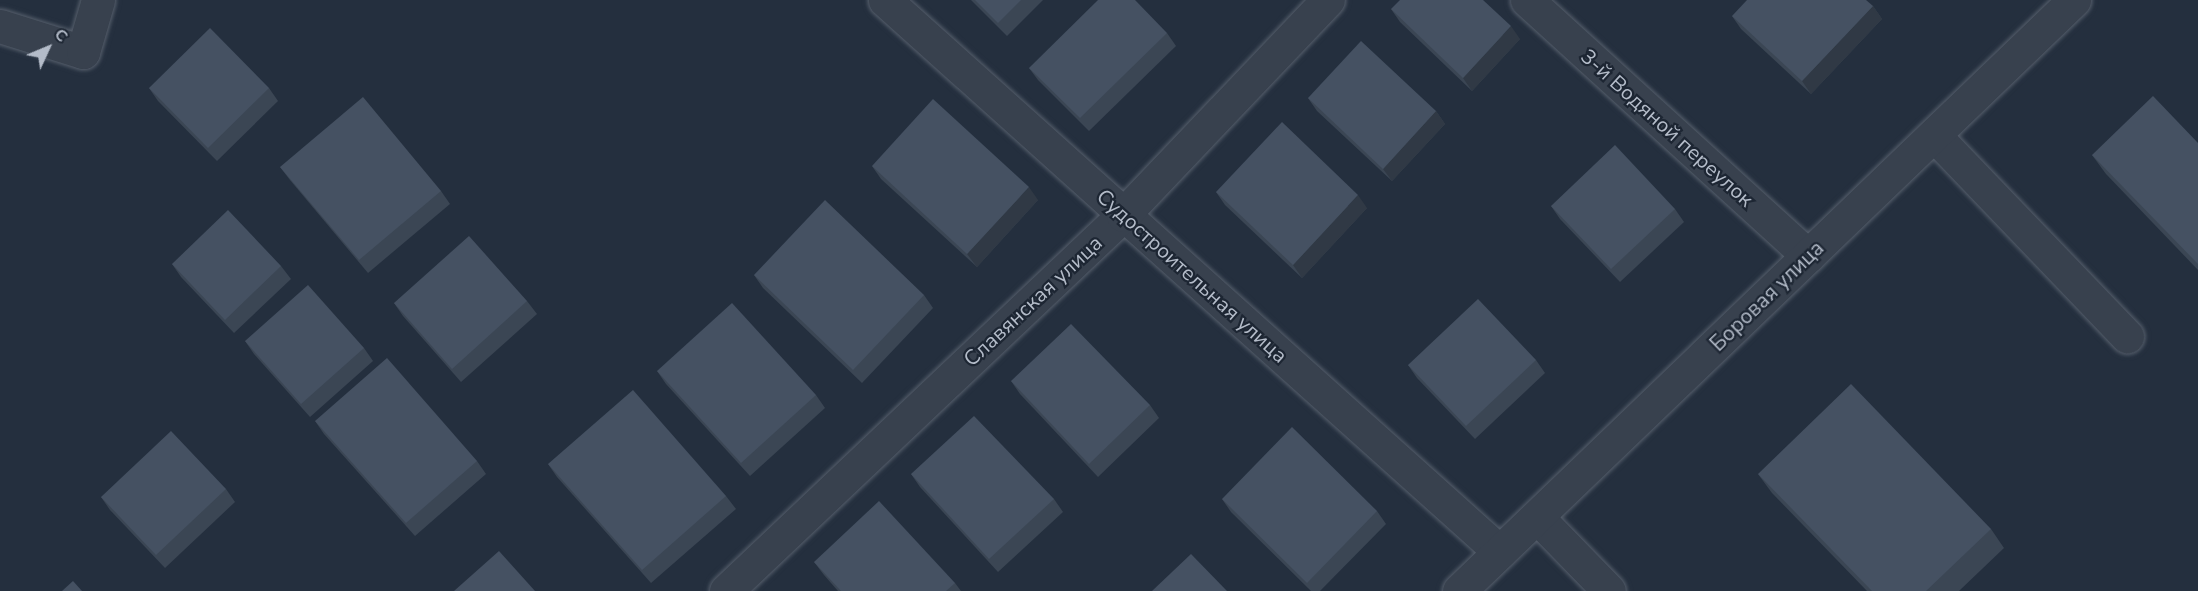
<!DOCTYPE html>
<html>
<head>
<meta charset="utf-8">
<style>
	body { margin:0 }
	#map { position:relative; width:2198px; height:591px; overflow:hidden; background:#242f3e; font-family:"Nunito Sans",sans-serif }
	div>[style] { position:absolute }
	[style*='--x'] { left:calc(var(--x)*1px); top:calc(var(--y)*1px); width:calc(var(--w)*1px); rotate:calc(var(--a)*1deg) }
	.roads { filter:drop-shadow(0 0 2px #565f6c) drop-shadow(0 0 2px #565f6c) }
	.minor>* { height:33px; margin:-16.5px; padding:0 16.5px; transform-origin:16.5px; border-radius:16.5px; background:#38414e }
	.wall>* { inset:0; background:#3b4654 }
	.shaded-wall>* { inset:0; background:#303945 }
	.building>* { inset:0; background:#455162 }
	span { translate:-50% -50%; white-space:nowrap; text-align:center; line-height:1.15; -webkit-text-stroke:4.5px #1d2633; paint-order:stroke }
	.street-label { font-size:21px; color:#b4bcc9 }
	.north { position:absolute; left:18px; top:18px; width:60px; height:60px; -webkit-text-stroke:4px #1d2633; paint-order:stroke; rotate:46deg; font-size:16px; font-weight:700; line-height:24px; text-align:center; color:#b4bcc9 }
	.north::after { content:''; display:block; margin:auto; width:21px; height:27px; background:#b4bcc9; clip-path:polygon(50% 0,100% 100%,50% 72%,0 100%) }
</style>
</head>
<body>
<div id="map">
	<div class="roads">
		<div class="minor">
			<div style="--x:885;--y:0;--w:826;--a:41.91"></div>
			<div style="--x:1527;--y:0;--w:380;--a:42.3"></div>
			<div style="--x:0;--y:26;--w:87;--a:17.4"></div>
			<div style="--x:83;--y:52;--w:54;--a:-73.9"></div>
			<div style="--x:1934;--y:135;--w:279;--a:46.2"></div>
			<div style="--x:1537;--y:517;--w:103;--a:45.8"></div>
			<div style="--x:726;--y:591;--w:547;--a:-43.44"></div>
			<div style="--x:1123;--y:215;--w:297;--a:-46.4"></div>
			<div style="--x:1459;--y:591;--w:853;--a:-43.86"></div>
		</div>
	</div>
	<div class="wall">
		<div style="clip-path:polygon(971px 0,1043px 0,1007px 36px)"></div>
		<div style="clip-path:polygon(1873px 6px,1882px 19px,1811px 94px,1741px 29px,1732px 16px)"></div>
		<div style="clip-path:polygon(1391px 9px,1520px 39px,1472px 91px,1400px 22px)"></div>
		<div style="clip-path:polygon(1167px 33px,1176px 46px,1089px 131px,1038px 80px,1029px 68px)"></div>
		<div style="clip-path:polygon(149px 88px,269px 88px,278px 101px,217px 161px,158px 101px)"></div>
		<div style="clip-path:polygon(1308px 98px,1436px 111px,1445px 124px,1392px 181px,1317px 111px)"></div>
		<div style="clip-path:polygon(2198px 143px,2198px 270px,2106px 174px,2092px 155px)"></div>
		<div style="clip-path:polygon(872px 166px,1038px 200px,977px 267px,881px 179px)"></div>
		<div style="clip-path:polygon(280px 167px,441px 191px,450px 204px,368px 273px,290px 180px)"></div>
		<div style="clip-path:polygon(1216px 192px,1367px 208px,1302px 278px,1225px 205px)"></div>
		<div style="clip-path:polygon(1551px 206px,1675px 209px,1684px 222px,1620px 282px,1560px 219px)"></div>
		<div style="clip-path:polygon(172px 264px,281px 266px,291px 279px,234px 333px,181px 277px)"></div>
		<div style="clip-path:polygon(754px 275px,924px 295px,933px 308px,862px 383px,763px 288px)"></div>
		<div style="clip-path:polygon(527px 301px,537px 314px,461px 382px,403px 316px,394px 303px)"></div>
		<div style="clip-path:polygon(245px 341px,364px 348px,373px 361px,310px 417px,254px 354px)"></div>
		<div style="clip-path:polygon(1536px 360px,1545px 373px,1475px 439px,1417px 378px,1408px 365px)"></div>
		<div style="clip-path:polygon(657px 371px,816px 395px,825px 408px,750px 476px,666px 384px)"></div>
		<div style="clip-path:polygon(1011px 381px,1150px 405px,1159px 418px,1098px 477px,1020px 394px)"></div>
		<div style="clip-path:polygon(315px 421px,477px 461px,486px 474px,415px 536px,324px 434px)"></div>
		<div style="clip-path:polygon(548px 464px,726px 496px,736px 509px,651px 583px,557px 477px)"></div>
		<div style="clip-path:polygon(911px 474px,1054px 499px,1063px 512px,998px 572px,920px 487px)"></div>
		<div style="clip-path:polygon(1758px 474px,1991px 529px,2004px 548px,1959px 591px,1867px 591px,1772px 493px)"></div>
		<div style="clip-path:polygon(226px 489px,235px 502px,165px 568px,110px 510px,101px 497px)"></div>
		<div style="clip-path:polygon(1222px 499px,1377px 511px,1386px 524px,1320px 591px,1311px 591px,1231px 512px)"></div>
		<div style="clip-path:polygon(814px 562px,955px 583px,961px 591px,838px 591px,824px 575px)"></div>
	</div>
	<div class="shaded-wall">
		<div style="clip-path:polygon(1873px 6px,1882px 19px,1811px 94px,1802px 81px)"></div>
		<div style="clip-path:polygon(1511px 26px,1520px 39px,1472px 91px,1463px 78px)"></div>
		<div style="clip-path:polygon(1436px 111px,1445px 124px,1392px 181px,1383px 169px)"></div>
		<div style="clip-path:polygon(1029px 187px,1038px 200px,977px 267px,967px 254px)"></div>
		<div style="clip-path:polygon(1358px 195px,1367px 208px,1302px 278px,1293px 265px)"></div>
	</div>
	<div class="building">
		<div style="clip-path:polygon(975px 0,1021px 0,998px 23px)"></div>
		<div style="clip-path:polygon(1098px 0,1135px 0,1167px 33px,1080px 118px,1029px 68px)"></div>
		<div style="clip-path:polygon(1400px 0,1483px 0,1511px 26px,1463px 78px,1391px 9px)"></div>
		<div style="clip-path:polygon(1747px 0,1866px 0,1873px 6px,1802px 81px,1732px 16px)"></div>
		<div style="clip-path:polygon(210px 28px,269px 88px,208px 148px,149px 88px)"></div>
		<div style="clip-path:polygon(1361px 41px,1436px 111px,1383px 169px,1308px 98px)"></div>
		<div style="clip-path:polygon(2153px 96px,2198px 143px,2198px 264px,2092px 155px)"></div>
		<div style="clip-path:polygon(363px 97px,441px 191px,359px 260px,280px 167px)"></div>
		<div style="clip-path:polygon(933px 99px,1029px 187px,967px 254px,872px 166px)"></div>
		<div style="clip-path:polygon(1282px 122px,1358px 195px,1293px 265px,1216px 192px)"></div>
		<div style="clip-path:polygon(1615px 145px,1675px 209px,1611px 269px,1551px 206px)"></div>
		<div style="clip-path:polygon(825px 200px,924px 295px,853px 370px,754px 275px)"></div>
		<div style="clip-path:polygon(228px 210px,281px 266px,225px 320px,172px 264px)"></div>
		<div style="clip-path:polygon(469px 236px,527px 301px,452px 369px,394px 303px)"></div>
		<div style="clip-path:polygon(308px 285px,364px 348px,301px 404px,245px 341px)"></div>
		<div style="clip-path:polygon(1478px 299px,1536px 360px,1466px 426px,1408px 365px)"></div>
		<div style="clip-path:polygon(732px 303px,816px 395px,741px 463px,657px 371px)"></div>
		<div style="clip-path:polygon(1071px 324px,1150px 405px,1089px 464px,1011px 381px)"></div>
		<div style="clip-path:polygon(387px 358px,477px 461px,406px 523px,315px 421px)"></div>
		<div style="clip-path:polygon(1851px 384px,1991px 529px,1926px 591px,1872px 591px,1758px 474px)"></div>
		<div style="clip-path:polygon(633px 390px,726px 496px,642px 570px,548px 464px)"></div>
		<div style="clip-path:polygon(974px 416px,1054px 499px,989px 559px,911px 474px)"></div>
		<div style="clip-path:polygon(1292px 427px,1377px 511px,1307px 583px,1222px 499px)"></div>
		<div style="clip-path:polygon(171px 431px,226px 489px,156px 555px,101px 497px)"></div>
		<div style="clip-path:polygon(879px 501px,955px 583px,946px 591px,841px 591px,814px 562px)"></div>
		<div style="clip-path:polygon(499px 551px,535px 591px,454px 591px)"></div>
		<div style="clip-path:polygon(1191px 554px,1227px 591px,1152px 591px)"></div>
		<div style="clip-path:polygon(73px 581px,82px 591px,62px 591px)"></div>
	</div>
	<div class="street-label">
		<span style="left:1667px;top:128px;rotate:42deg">3-й Водяной переулок</span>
		<span style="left:1192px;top:276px;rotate:42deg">Судостроительная улица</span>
		<span style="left:1767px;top:296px;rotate:-44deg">Боровая улица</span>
		<span style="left:1033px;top:301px;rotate:-43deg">Славянская улица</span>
	</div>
	<div class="north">С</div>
</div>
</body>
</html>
